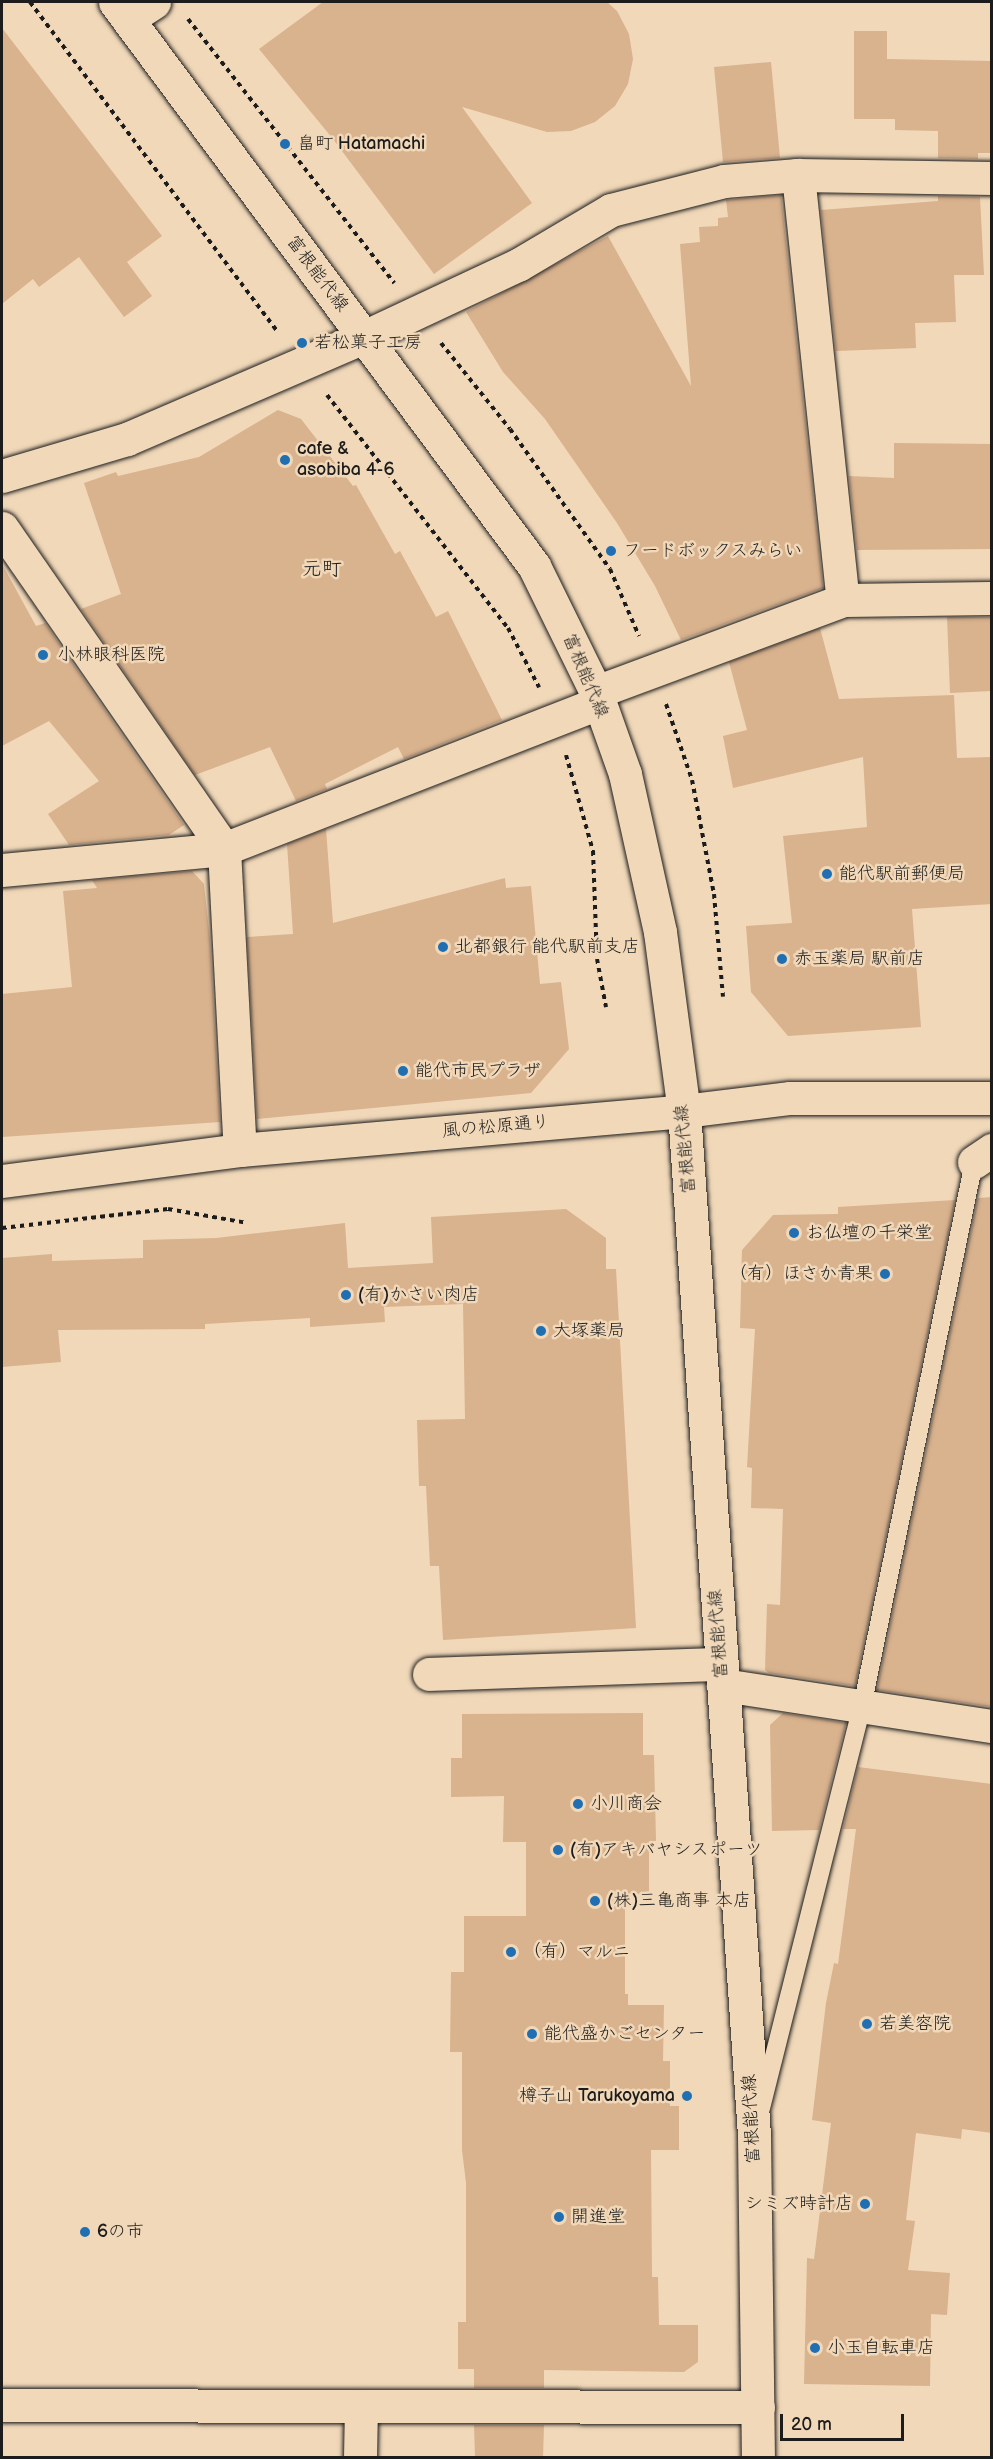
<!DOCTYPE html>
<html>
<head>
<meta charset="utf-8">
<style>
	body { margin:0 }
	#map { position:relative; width:993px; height:2459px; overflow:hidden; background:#f1d8b9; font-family:"Balsamiq Sans","Klee One",sans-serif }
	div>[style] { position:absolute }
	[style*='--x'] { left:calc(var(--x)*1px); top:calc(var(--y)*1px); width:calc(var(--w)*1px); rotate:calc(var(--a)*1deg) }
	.building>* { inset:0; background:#d9b28e }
	.path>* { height:4px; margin-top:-2px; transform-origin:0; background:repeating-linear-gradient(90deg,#1c1c1c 0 4.5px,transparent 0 9px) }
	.roads { filter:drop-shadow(0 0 2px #1c1c1c) drop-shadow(0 0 2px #1c1c1c) }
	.service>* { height:18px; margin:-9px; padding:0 9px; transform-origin:9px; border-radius:9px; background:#f1d8b9 }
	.minor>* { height:33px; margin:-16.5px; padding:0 16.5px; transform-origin:16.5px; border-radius:16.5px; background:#f1d8b9 }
	.tertiary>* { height:33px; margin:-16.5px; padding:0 16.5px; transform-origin:16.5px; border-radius:16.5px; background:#f1d8b9 }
	.secondary>* { height:33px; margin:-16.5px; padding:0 16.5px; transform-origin:16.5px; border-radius:16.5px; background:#f1d8b9 }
	.dots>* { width:16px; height:16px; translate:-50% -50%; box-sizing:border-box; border:3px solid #f1d8b9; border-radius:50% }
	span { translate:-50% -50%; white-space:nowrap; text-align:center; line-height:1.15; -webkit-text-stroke:5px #f1d8b9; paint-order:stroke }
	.poi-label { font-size:18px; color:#1c1c1c }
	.left { translate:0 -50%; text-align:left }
	.right { translate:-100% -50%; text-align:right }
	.street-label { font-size:18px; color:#1c1c1c }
	.neighbourhood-label { font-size:20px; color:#1c1c1c }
	.frame { position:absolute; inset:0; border:3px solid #1c1c1c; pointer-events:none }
	.scale { position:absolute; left:780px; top:2414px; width:124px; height:27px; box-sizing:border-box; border:3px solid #1c1c1c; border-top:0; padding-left:8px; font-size:18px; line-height:21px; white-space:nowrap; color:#1c1c1c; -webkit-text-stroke:4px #f1d8b9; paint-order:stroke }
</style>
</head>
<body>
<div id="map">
	<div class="building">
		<div style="clip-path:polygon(323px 2px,607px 2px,617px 11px,629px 34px,633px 59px,628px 84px,615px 106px,595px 122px,571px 131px,547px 132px,462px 107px,532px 203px,434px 274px,333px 139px,259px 49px)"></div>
		<div style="clip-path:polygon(2px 28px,162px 236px,127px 262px,152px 296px,124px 317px,79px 257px,39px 287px,33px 279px,2px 304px)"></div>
		<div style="clip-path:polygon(854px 31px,887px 31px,887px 59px,992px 61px,992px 153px,978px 153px,978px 159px,938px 158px,938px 131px,895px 130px,895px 119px,854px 119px)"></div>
		<div style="clip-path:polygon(771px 62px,780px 158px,723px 162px,714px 67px)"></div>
		<div style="clip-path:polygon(781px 195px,823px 588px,681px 640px,655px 586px,617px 523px,545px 419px,503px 372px,466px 312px,608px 236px,691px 386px,680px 244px,700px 242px,699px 227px,718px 226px,718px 218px,728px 217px,726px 200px)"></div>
		<div style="clip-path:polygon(938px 196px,980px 197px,984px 275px,954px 275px,956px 322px,915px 323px,916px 348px,836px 351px,821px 210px,938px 201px)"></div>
		<div style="clip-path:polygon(278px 410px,301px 419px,353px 486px,356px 485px,395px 554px,400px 551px,436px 617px,448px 611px,502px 720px,404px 759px,398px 747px,325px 784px,327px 789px,296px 801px,270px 747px,195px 775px,81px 609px,121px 594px,84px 483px,116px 472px,118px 476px,199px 457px)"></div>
		<div style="clip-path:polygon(894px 443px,992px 444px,992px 549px,857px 550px,849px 476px,894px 478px)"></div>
		<div style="clip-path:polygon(2px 564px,36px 626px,45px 623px,184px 825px,169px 835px,69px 845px,48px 814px,99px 781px,49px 721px,2px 746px)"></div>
		<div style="clip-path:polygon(947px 617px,992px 617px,992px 691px,950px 693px)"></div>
		<div style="clip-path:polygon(820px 628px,839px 699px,954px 695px,957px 758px,992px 757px,992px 904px,912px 909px,921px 1027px,788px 1036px,751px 992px,746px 926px,792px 923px,783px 836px,867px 827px,863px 757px,733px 788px,723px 736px,747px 730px,729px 662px)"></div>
		<div style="clip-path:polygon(326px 829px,333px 923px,505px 878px,506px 888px,531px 886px,540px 984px,561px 982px,569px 1049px,531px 1093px,257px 1119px,247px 937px,293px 934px,287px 844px)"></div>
		<div style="clip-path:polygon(192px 871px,204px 884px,210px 940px,220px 1122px,2px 1137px,2px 994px,72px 987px,63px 891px,97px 888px,92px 880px)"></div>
		<div style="clip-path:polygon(992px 1197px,992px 1707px,877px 1690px,978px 1198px)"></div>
		<div style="clip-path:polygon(955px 1200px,855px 1686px,769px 1673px,765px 1670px,767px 1604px,780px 1605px,783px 1509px,751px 1508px,752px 1468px,747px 1467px,755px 1329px,740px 1328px,742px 1250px,773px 1215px,838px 1214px,838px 1207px)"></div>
		<div style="clip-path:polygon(566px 1209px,606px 1238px,606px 1269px,616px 1269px,636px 1628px,443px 1640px,439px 1566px,430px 1566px,426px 1486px,419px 1486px,417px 1420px,465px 1419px,463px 1304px,384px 1307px,385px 1322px,310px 1327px,310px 1318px,205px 1324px,205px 1329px,58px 1330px,61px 1362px,2px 1367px,2px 1258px,52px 1254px,52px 1261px,143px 1258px,143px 1240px,216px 1238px,345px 1223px,348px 1268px,433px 1263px,431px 1217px)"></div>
		<div style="clip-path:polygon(643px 1713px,643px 1755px,654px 1755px,656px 1841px,649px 1841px,649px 1894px,625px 1894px,625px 1994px,628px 1994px,628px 2005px,664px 2005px,663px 2061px,670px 2061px,670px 2106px,679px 2106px,679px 2150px,651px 2150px,652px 2277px,658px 2277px,659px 2325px,698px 2325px,698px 2362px,684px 2372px,544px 2370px,544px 2388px,474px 2388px,474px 2369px,458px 2369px,458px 2322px,466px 2322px,466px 2183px,462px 2150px,462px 2052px,450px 2052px,451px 1972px,464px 1972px,464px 1916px,526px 1916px,526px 1842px,503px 1842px,504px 1796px,451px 1797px,451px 1758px,462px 1758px,462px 1714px)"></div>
		<div style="clip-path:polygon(783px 1713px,846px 1723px,819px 1830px,772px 1831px,770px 1725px)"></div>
		<div style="clip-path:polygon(858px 1767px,992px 1784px,992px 2133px,962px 2129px,961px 2139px,916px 2133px,906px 2220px,915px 2221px,908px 2270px,950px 2273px,947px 2315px,931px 2314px,930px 2386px,804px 2384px,807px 2258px,814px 2259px,831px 2123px,812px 2120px,826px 2003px,834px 1963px,838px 1964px,856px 1829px,843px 1829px)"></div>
		<div style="clip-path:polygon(474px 2425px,544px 2425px,543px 2457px,475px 2457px)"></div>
	</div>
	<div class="path">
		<div style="--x:30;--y:2;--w:413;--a:53.1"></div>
		<div style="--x:188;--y:19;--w:335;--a:52"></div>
		<div style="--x:441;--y:343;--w:110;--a:51.3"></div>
		<div style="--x:510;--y:429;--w:172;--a:54.5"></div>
		<div style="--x:610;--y:569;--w:73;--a:66.6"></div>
		<div style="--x:327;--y:395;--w:295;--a:52.2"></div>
		<div style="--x:508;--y:628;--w:67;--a:62.3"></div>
		<div style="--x:666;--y:704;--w:80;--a:71.1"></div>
		<div style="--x:692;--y:780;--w:116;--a:79.1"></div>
		<div style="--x:714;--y:894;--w:103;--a:85"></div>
		<div style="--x:566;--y:755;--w:100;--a:74.3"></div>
		<div style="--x:593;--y:851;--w:108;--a:87.9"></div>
		<div style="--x:597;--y:959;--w:49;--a:79.4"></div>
		<div style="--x:2;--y:1228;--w:167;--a:-6.5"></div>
		<div style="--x:168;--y:1209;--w:80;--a:10"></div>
	</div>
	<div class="roads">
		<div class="service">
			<div style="--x:761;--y:2108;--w:414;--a:-75.9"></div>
			<div style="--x:862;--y:1707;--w:556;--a:-78.39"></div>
		</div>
		<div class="minor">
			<div style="--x:128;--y:19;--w:31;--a:-33"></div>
			<div style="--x:798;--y:175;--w:427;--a:84"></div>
			<div style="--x:2;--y:476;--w:130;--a:-16.5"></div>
			<div style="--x:127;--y:439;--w:258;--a:-23.3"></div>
			<div style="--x:364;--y:337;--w:170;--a:-25.1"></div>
			<div style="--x:518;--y:265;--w:108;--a:-30.6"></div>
			<div style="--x:611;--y:210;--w:117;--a:-14.4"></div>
			<div style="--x:724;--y:181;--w:74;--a:-4.6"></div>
			<div style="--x:798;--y:175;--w:194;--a:0.9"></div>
			<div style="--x:2;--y:528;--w:390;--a:55.3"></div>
			<div style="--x:224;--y:849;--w:301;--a:87"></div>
			<div style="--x:596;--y:692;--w:264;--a:-20.4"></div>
			<div style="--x:843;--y:600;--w:149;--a:-0.8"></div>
			<div style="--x:2;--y:870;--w:223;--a:-5.4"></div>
			<div style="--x:224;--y:849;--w:401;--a:-21.3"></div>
			<div style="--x:974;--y:1162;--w:22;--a:-34"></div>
			<div style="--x:429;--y:1674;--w:292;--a:-2"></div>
			<div style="--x:360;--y:2458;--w:52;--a:-88.9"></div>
		</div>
		<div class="tertiary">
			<div style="--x:2;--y:1181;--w:240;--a:-7.4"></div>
			<div style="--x:240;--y:1150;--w:446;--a:-5"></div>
			<div style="--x:684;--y:1111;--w:107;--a:-7"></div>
			<div style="--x:790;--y:1098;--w:202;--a:0"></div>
			<div style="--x:723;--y:1685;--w:272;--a:8.7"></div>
			<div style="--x:2;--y:2405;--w:756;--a:0.15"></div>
		</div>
		<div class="secondary">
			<div style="--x:115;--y:2;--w:703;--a:53.39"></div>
			<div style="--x:534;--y:566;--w:140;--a:63.8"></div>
			<div style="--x:596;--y:692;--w:87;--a:70.5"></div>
			<div style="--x:625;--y:774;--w:162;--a:77.5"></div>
			<div style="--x:660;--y:932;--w:181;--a:82.4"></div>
			<div style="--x:684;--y:1111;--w:1026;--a:86.09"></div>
			<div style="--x:754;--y:2135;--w:323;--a:89.3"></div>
		</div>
	</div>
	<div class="dots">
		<div style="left:285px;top:144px;background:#1f6fb2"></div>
		<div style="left:302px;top:343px;background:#1f6fb2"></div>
		<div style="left:285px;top:460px;background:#1f6fb2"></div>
		<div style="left:611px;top:551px;background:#1f6fb2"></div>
		<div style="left:43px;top:655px;background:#1f6fb2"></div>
		<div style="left:827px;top:874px;background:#1f6fb2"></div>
		<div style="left:443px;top:947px;background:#1f6fb2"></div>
		<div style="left:782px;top:959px;background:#1f6fb2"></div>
		<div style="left:403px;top:1071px;background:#1f6fb2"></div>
		<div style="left:794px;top:1233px;background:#1f6fb2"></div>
		<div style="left:885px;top:1274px;background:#1f6fb2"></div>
		<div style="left:346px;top:1295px;background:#1f6fb2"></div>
		<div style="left:541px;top:1331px;background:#1f6fb2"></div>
		<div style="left:578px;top:1804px;background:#1f6fb2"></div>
		<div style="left:558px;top:1850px;background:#1f6fb2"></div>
		<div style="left:595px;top:1901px;background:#1f6fb2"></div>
		<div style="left:511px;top:1952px;background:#1f6fb2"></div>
		<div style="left:867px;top:2024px;background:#1f6fb2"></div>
		<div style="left:532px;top:2034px;background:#1f6fb2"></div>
		<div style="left:687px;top:2096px;background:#1f6fb2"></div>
		<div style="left:865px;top:2204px;background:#1f6fb2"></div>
		<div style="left:559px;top:2217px;background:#1f6fb2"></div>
		<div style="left:85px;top:2232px;background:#1f6fb2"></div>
		<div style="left:815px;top:2348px;background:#1f6fb2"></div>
	</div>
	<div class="poi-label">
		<span class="left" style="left:297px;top:144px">畠町 Hatamachi</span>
		<span class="left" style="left:314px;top:343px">若松菓子工房</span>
		<span class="left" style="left:297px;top:460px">cafe &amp;<br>asobiba 4-6</span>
		<span class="left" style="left:623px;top:551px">フードボックスみらい</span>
		<span class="left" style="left:57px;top:655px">小林眼科医院</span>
		<span class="left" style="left:839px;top:874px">能代駅前郵便局</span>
		<span class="left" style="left:455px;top:947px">北都銀行 能代駅前支店</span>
		<span class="left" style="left:794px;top:959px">赤玉薬局 駅前店</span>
		<span class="left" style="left:415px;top:1071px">能代市民プラザ</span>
		<span class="left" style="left:806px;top:1233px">お仏壇の千栄堂</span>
		<span class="right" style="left:873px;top:1274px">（有）ほさか青果</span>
		<span class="left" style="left:358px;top:1295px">(有)かさい肉店</span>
		<span class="left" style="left:553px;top:1331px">大塚薬局</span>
		<span class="left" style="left:590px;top:1804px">小川商会</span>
		<span class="left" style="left:570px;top:1850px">(有)アキバヤシスポーツ</span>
		<span class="left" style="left:607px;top:1901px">(株)三亀商事 本店</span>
		<span class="left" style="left:523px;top:1952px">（有）マルニ</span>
		<span class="left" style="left:879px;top:2024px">若美容院</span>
		<span class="left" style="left:544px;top:2034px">能代盛かごセンター</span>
		<span class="right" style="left:675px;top:2096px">樽子山 Tarukoyama</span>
		<span class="right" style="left:853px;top:2204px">シミズ時計店</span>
		<span class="left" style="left:571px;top:2217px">開進堂</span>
		<span class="left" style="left:97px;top:2232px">6の市</span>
		<span class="left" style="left:827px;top:2348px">小玉自転車店</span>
	</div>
	<div class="street-label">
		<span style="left:317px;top:274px;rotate:53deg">富根能代線</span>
		<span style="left:585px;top:676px;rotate:67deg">富根能代線</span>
		<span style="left:496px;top:1127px;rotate:-5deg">風の松原通り</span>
		<span style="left:686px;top:1149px;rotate:-95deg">富根能代線</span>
		<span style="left:719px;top:1634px;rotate:-94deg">富根能代線</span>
		<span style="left:752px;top:2119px;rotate:-93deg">富根能代線</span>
	</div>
	<div class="neighbourhood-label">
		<span style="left:322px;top:569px">元町</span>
	</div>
	<div class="frame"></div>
	<div class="scale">20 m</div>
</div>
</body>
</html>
